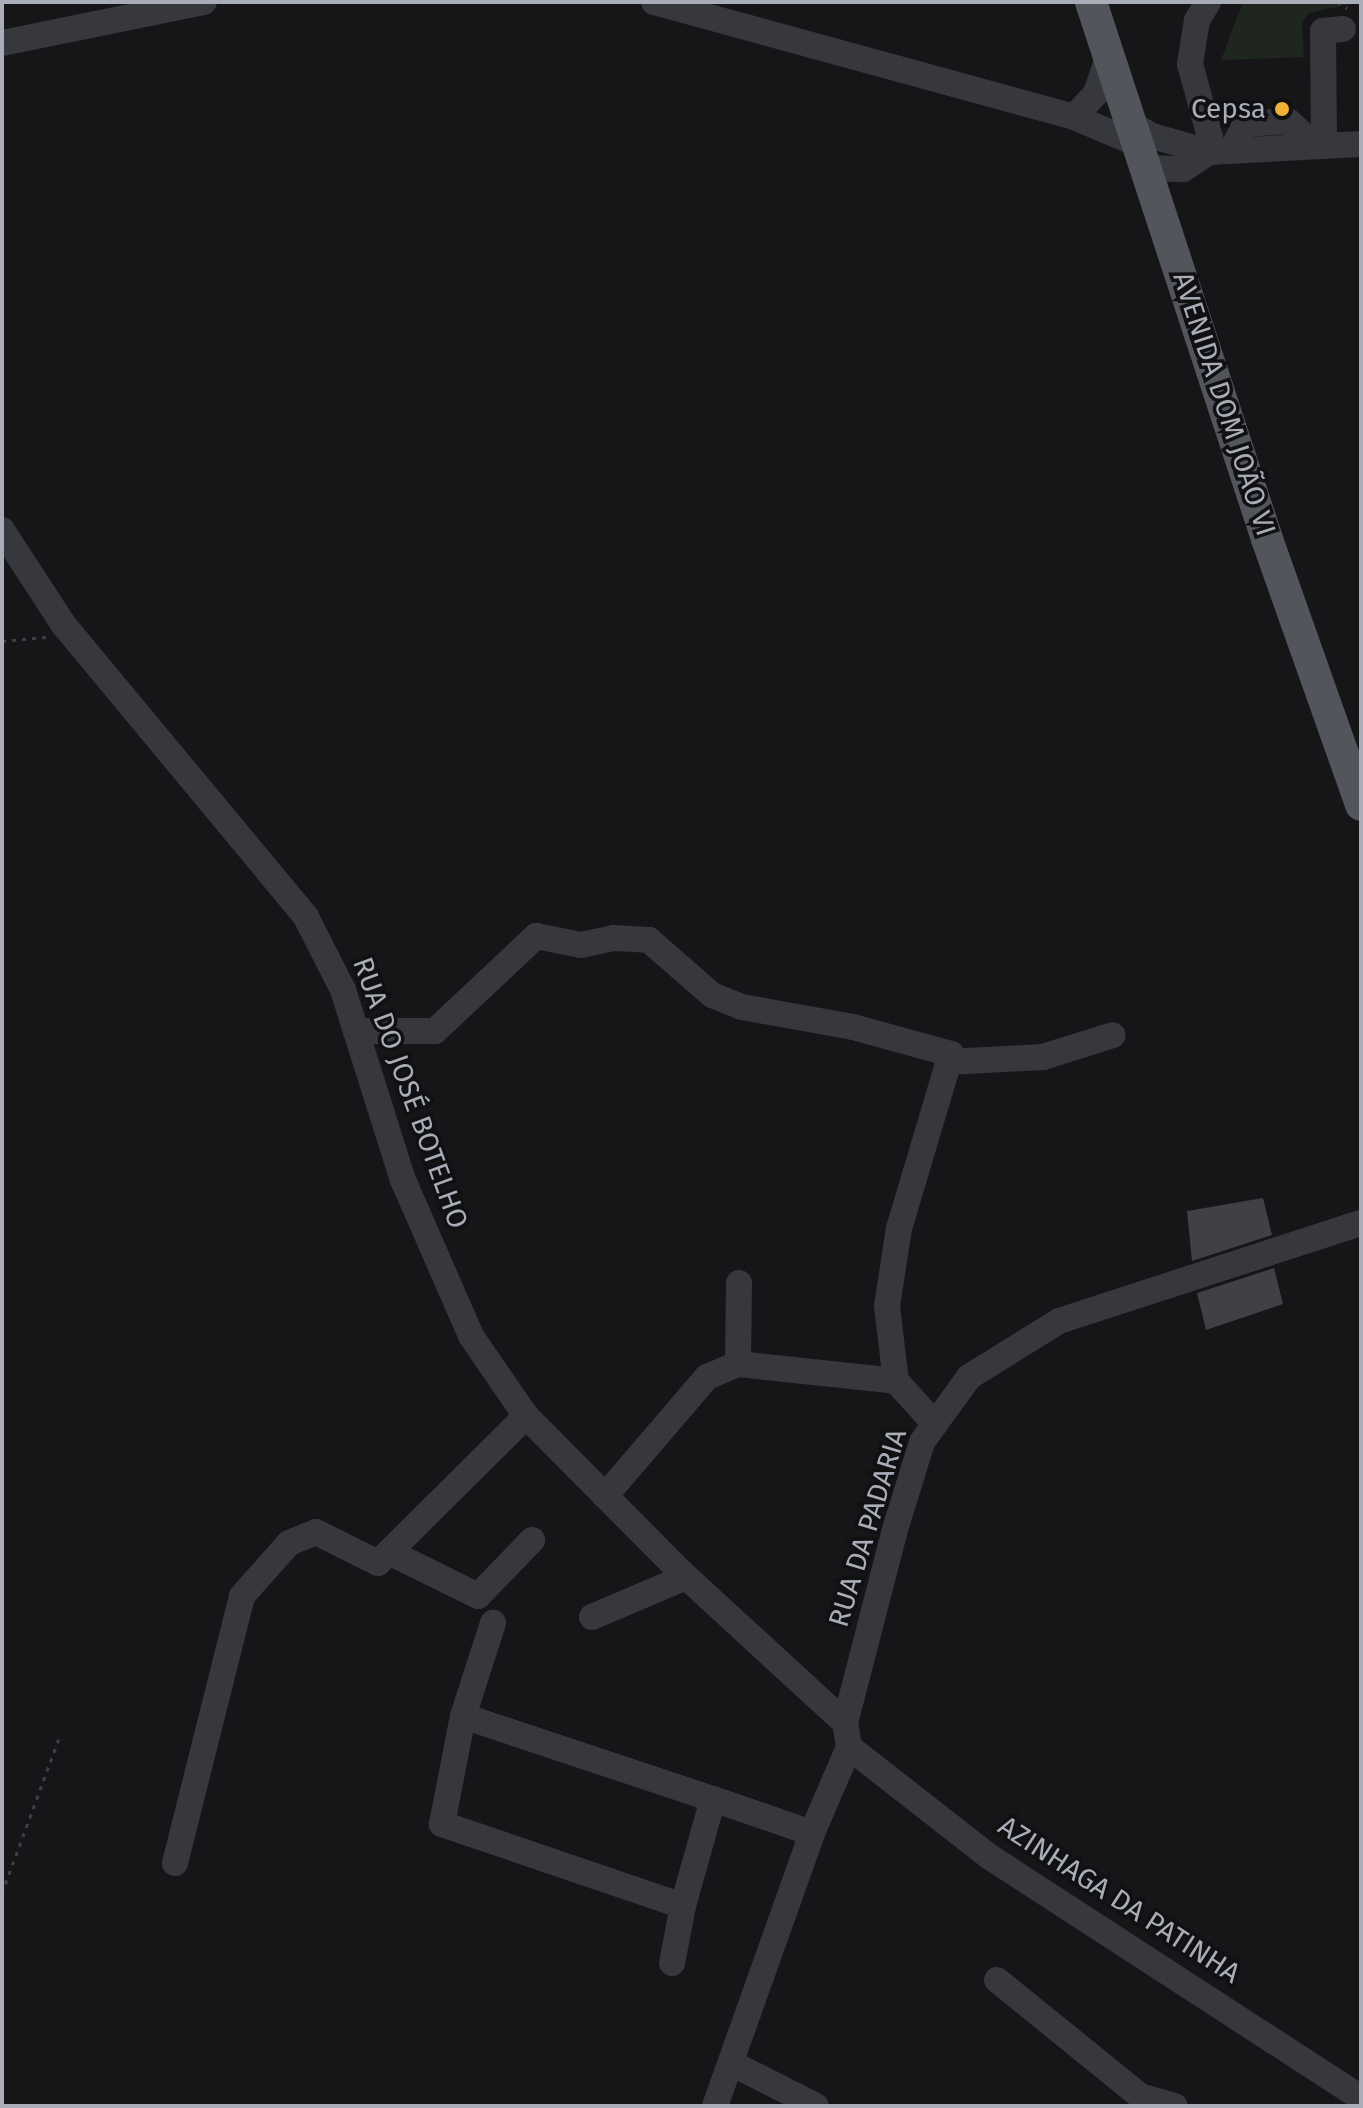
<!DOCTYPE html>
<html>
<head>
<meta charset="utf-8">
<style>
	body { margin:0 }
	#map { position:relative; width:1363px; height:2108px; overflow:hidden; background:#161618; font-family:"Fira Sans",sans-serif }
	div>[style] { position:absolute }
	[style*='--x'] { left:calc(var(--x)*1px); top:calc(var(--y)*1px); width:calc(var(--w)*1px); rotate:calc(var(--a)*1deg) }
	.green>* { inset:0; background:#1e261f }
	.building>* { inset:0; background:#404145 }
	.path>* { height:3px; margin-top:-1.5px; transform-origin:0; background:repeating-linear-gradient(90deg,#3d3f44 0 4px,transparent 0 10px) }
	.minor>* { height:26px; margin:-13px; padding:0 13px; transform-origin:13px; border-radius:13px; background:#37383d }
	.major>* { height:32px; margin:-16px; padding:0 16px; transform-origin:16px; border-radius:16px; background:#53555c }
	.dots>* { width:22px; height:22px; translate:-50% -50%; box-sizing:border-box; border:4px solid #111113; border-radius:50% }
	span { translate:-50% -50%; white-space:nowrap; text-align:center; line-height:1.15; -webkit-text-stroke:7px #111113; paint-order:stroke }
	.poi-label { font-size:28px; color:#a8adb8 }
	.right { translate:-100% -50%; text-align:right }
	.street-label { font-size:28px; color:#a8adb8 }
	.frame { position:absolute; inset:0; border:4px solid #a8adb8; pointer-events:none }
</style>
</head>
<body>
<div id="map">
	<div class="green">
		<div style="clip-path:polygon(1243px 2px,1361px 2px,1309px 13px,1302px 22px,1304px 57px,1221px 60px)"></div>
	</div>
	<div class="building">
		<div style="clip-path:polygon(1263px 1198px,1272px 1235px,1192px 1261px,1187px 1211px)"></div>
		<div style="clip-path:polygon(1274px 1268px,1283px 1304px,1206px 1330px,1197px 1293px)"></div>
	</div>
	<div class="path">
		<div style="--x:1337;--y:2;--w:12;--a:31"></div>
		<div style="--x:2;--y:641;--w:44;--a:-5.2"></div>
		<div style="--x:2;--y:1893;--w:165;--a:-69.8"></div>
	</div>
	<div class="minor">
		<div style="--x:654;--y:2;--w:435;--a:15.3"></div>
		<div style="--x:1074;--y:117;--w:72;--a:23"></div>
		<div style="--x:1208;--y:2;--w:21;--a:121"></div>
		<div style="--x:1197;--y:20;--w:45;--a:99"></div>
		<div style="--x:1190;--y:64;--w:91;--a:74.7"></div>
		<div style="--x:2;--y:43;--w:206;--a:-11.5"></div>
		<div style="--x:1074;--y:117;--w:33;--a:-47"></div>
		<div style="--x:1096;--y:93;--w:40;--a:-71.1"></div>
		<div style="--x:1133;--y:125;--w:22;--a:30"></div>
		<div style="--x:1152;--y:136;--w:59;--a:15.7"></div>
		<div style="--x:1209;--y:152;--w:152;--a:-3"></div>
		<div style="--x:1324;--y:144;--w:113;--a:-90.5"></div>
		<div style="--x:1323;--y:31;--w:20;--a:-6"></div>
		<div style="--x:1232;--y:150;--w:29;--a:-63"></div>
		<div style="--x:1245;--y:124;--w:43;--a:-4"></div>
		<div style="--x:1288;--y:121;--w:36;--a:42"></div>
		<div style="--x:1149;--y:168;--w:34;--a:2"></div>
		<div style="--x:1183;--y:169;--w:31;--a:-33"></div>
		<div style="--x:2;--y:530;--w:112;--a:57"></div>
		<div style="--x:63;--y:624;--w:381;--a:50.3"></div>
		<div style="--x:306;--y:917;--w:82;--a:63.1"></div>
		<div style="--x:343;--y:990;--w:199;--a:72.5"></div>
		<div style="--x:403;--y:1180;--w:170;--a:66.4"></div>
		<div style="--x:471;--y:1336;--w:97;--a:55.5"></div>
		<div style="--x:526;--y:1416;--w:220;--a:45.2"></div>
		<div style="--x:681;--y:1572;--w:223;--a:42.6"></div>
		<div style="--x:356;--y:1031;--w:79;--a:0"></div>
		<div style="--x:435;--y:1031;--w:139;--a:-43.2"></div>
		<div style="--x:536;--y:936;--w:46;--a:11.3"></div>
		<div style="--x:581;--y:945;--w:33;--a:-12"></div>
		<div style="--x:613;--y:938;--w:36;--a:3"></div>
		<div style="--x:649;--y:940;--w:84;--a:41.1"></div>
		<div style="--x:712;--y:995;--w:32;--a:22"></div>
		<div style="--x:742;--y:1007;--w:113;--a:10.2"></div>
		<div style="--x:853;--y:1027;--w:102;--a:15.4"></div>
		<div style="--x:951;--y:1054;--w:182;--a:106.6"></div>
		<div style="--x:899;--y:1228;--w:79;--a:98.7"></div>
		<div style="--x:887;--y:1306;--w:76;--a:83.2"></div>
		<div style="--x:948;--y:1062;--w:95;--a:-3"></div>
		<div style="--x:1043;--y:1057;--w:73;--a:-17.4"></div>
		<div style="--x:738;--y:1364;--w:81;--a:-89.3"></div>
		<div style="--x:605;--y:1496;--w:157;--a:-49.4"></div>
		<div style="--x:707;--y:1377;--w:34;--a:-23"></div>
		<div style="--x:738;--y:1364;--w:159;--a:6.1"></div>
		<div style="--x:896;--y:1381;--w:58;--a:47.8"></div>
		<div style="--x:389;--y:1552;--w:99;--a:26.3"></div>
		<div style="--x:478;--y:1596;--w:78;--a:-46"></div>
		<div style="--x:592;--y:1617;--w:102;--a:-23.1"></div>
		<div style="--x:463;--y:1716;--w:98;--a:-72.1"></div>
		<div style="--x:849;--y:1747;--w:179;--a:38"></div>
		<div style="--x:990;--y:1857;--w:442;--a:33"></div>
		<div style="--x:713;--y:1799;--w:111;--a:105.7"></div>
		<div style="--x:683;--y:1906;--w:255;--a:-161.2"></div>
		<div style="--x:442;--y:1824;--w:110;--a:-79"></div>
		<div style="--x:463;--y:1716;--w:263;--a:18.4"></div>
		<div style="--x:713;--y:1799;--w:105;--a:19"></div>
		<div style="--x:175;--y:1863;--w:275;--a:-75.9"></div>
		<div style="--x:242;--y:1596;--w:71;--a:-48.4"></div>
		<div style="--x:289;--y:1543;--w:29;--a:-22"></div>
		<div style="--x:316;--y:1532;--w:69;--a:26.6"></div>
		<div style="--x:378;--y:1563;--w:209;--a:-44.8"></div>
		<div style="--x:672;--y:1963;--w:58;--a:-79.1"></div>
		<div style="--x:997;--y:1980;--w:184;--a:39"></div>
		<div style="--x:1140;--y:2096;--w:36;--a:16"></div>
		<div style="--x:731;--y:2063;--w:95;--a:26.8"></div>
		<div style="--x:715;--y:2106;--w:290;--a:-70.4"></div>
		<div style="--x:812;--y:1833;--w:94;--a:-66.7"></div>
		<div style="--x:849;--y:1747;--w:24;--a:-99"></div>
		<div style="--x:845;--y:1723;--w:196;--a:-75.5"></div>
		<div style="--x:894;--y:1533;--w:95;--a:-72.9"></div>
		<div style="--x:922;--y:1442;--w:22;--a:-54"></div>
		<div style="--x:935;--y:1424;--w:58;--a:-54.1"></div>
		<div style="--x:969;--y:1377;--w:106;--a:-31.9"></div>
		<div style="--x:1059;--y:1321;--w:318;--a:-18"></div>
	</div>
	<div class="major">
		<div style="--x:1091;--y:2;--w:565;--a:71.85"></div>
		<div style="--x:1267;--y:539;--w:282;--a:70.5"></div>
	</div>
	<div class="dots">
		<div style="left:1282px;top:109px;background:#f2b134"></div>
	</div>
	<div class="poi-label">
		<span class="right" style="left:1266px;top:109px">Cepsa</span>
	</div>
	<div class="street-label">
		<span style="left:1224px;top:404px;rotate:72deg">AVENIDA DOM JOÃO VI</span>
		<span style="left:410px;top:1093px;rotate:70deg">RUA DO JOSÉ BOTELHO</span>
		<span style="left:868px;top:1528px;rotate:-73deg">RUA DA PADARIA</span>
		<span style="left:1119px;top:1900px;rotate:33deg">AZINHAGA DA PATINHA</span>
	</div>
	<div class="frame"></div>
</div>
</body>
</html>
